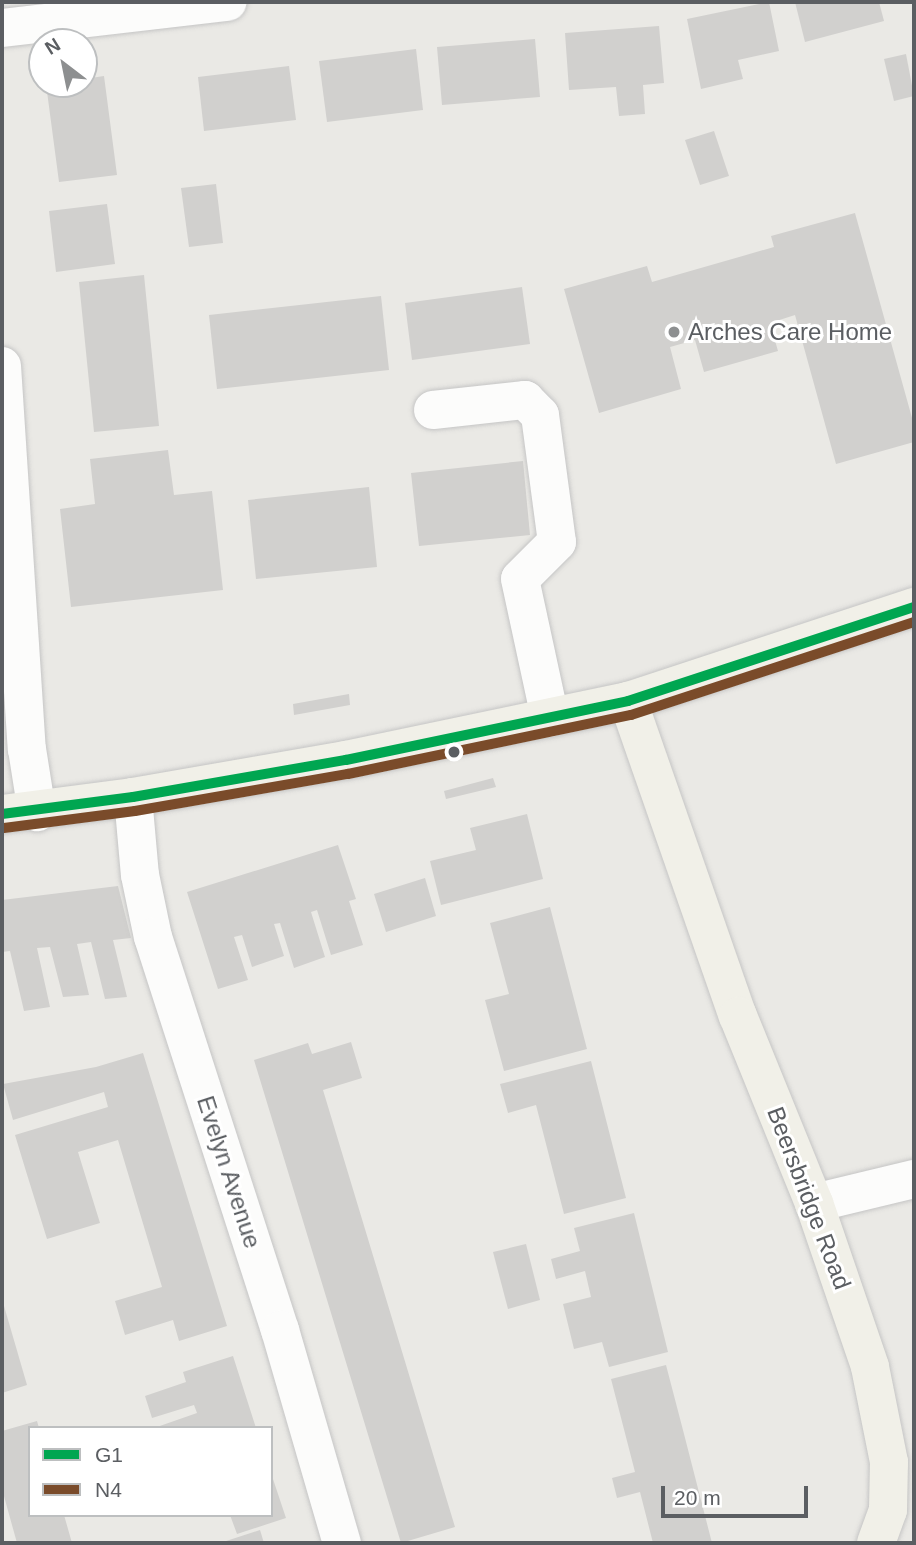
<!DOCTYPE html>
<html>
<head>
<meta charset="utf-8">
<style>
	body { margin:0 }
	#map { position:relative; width:916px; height:1545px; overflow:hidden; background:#eae9e5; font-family:Helvetica,sans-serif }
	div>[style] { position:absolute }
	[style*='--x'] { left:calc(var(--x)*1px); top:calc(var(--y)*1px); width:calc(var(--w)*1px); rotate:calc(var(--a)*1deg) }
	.building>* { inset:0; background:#d1d0ce }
	.roads { filter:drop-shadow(0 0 2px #c5c5c5) drop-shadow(0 0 2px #c5c5c5) }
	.minor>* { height:38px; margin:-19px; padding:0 19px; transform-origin:19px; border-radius:19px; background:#fcfcfb }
	.major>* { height:38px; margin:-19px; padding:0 19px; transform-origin:19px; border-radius:19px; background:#f1f0e8 }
	.bus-1>* { height:10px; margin:-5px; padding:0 5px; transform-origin:5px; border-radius:5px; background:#00a651 }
	.bus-2>* { height:10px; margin:-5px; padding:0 5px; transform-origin:5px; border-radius:5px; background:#7a4b2a }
	.dots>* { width:19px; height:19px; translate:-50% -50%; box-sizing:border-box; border:4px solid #fff; border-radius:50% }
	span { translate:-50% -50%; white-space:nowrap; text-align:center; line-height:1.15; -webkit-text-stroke:6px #fff; paint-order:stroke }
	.poi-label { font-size:24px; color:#5b5e62 }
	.left { translate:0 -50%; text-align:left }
	.street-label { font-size:24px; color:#5b5e62 }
	.frame { position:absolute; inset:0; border:4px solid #5b5e62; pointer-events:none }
	.legend { position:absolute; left:28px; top:1426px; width:245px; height:91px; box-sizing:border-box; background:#fff; border:2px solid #bdbfc0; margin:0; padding:9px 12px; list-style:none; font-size:21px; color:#5b5e62 }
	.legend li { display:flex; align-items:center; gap:14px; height:35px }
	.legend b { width:35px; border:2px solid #bdbfc0 }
	.north { position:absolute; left:28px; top:28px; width:70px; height:70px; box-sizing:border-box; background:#fff; border:2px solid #bdbfc0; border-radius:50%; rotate:328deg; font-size:19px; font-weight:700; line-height:28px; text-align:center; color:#5b5e62 }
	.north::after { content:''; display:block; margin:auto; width:24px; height:32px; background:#8d8f90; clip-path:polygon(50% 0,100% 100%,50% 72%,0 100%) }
	.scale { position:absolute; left:661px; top:1486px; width:147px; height:32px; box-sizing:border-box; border:4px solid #5b5e62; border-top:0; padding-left:9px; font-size:21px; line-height:24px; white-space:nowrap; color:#5b5e62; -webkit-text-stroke:5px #fff; paint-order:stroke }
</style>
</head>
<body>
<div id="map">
	<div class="building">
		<div style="clip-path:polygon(769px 2px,779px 51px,738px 60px,743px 79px,701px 89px,687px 19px)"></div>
		<div style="clip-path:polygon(795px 2px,879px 2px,884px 21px,805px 42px)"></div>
		<div style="clip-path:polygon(659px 26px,664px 83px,643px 85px,645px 114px,619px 116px,616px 87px,569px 90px,565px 33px)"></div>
		<div style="clip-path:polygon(535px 39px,540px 97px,442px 105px,437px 47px)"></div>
		<div style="clip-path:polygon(416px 49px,423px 110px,327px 122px,319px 61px)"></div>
		<div style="clip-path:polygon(906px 54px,914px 96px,894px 101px,884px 59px)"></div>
		<div style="clip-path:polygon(289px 66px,296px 120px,204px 131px,198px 77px)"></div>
		<div style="clip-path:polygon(104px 76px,117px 175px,59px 182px,46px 84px,84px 84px,84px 79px)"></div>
		<div style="clip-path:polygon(714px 131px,729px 176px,700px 185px,685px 140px)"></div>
		<div style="clip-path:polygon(216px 184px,223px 243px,189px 247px,181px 188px)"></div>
		<div style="clip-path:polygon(107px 204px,115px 264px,56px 272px,49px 211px)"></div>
		<div style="clip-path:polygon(855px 213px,914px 425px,914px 442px,836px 464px,795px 315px,770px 323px,778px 351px,704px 372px,695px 340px,670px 347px,681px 389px,599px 413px,564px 289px,647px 266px,652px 282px,774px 247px,771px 236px)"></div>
		<div style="clip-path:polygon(144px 275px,159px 426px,94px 432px,79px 282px)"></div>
		<div style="clip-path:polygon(522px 287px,530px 344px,412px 360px,405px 303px)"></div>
		<div style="clip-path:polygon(381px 296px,389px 370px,217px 389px,209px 315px)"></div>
		<div style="clip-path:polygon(168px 450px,174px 495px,212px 491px,223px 590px,71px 607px,60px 509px,95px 504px,90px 459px)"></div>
		<div style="clip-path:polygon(523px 461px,530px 535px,419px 546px,411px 473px)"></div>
		<div style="clip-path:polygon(369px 487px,377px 567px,256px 579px,248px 500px)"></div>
		<div style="clip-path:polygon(349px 694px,350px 705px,294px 715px,293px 704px)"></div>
		<div style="clip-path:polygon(493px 778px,496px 787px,446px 799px,444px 791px)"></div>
		<div style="clip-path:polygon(527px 814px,543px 879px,441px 905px,430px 861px,476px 850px,470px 828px)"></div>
		<div style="clip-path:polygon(338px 845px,356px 899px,349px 901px,363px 945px,331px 955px,317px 910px,311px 912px,325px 957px,294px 968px,280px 923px,274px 924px,284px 956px,252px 967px,242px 935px,234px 937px,248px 980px,218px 989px,187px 892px)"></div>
		<div style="clip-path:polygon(425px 878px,436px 916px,386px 932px,374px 894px)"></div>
		<div style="clip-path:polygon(118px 886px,131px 938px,113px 940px,127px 997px,105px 999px,91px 942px,77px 944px,89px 995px,63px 997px,50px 947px,37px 948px,50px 1007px,24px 1011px,10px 951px,2px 952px,2px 900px)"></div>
		<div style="clip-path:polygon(550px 907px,587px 1049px,504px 1071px,485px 1000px,509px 994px,490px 923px)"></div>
		<div style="clip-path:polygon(351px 1042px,362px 1078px,323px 1090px,455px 1527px,401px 1543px,254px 1060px,308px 1043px,312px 1054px)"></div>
		<div style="clip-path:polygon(143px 1053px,227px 1326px,179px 1341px,173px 1320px,125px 1335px,115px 1301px,162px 1287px,118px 1140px,78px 1152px,100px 1223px,47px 1239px,25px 1168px,15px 1135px,108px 1107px,104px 1092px,13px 1120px,3px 1084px,96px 1067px)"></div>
		<div style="clip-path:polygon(591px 1061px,626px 1198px,564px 1214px,536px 1105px,508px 1113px,500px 1084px)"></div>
		<div style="clip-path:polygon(634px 1213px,668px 1352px,609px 1367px,602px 1342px,574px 1349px,563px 1304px,591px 1297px,585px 1271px,556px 1279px,551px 1259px,580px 1251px,574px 1228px)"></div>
		<div style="clip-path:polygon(526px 1244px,540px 1300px,508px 1309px,493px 1252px)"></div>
		<div style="clip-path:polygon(2px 1299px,27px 1385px,2px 1393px)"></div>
		<div style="clip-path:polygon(233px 1356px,256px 1428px,154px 1428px,197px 1413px,194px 1405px,152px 1418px,145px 1396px,186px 1382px,183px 1372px)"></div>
		<div style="clip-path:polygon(666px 1365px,684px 1434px,712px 1543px,653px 1543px,640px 1492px,617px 1498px,612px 1478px,635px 1472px,611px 1379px)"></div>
		<div style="clip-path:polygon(37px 1421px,39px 1428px,30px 1428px,30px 1515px,64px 1515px,72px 1543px,17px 1543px,2px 1489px,2px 1431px)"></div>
		<div style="clip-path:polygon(272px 1476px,286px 1518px,237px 1534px,230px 1515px,271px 1515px)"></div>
		<div style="clip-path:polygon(260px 1530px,264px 1543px,220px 1543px)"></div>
	</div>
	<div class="roads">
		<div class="minor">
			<div style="--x:2;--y:28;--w:227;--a:-6.6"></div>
			<div style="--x:2;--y:366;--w:384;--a:86.3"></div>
			<div style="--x:27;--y:749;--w:64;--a:81"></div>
			<div style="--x:433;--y:410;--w:93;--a:-6.2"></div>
			<div style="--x:525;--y:400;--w:21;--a:45"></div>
			<div style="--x:540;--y:415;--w:128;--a:82.4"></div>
			<div style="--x:557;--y:542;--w:52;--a:135"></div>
			<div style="--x:520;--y:579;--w:142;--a:77.8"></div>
			<div style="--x:133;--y:797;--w:78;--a:84.9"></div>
			<div style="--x:140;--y:875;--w:63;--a:78.2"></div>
			<div style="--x:153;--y:937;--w:413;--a:72.1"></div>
			<div style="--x:280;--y:1330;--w:222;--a:73.8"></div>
			<div style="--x:814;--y:1203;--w:103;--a:-13.5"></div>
		</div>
		<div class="major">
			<div style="--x:628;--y:701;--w:334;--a:70.8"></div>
			<div style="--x:738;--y:1016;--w:202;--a:67.9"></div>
			<div style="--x:814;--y:1203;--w:173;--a:71.1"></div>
			<div style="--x:870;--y:1367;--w:97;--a:78.7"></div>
			<div style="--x:889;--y:1462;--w:48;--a:91.2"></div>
			<div style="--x:888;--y:1510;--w:35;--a:110"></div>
			<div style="--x:2;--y:814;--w:132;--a:-7.4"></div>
			<div style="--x:133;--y:797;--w:216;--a:-9.9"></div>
			<div style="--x:346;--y:760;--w:288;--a:-11.8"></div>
			<div style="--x:628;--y:701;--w:301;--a:-18.2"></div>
		</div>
	</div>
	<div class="bus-1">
		<div style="--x:2;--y:814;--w:132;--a:-7.4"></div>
		<div style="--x:133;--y:797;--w:216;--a:-9.9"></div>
		<div style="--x:346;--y:760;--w:288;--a:-11.8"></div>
		<div style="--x:628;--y:701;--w:301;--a:-18.2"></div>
	</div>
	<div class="bus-2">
		<div style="--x:4;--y:828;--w:132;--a:-7.4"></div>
		<div style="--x:135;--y:811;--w:216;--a:-9.9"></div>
		<div style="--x:348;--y:774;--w:289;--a:-11.8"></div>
		<div style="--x:631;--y:715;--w:298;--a:-18.2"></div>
	</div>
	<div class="dots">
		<div style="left:674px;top:332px;background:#8d8f90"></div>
		<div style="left:454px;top:752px;background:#5b5e62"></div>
	</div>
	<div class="poi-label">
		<span class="left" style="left:688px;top:332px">Arches Care Home</span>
	</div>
	<div class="street-label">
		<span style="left:229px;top:1172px;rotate:72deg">Evelyn Avenue</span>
		<span style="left:809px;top:1198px;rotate:69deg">Beersbridge Road</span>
	</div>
	<div class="frame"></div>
	<ul class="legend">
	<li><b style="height:9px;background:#00a651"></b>G1</li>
	<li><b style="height:9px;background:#7a4b2a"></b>N4</li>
	</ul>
	<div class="north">N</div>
	<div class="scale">20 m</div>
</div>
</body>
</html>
